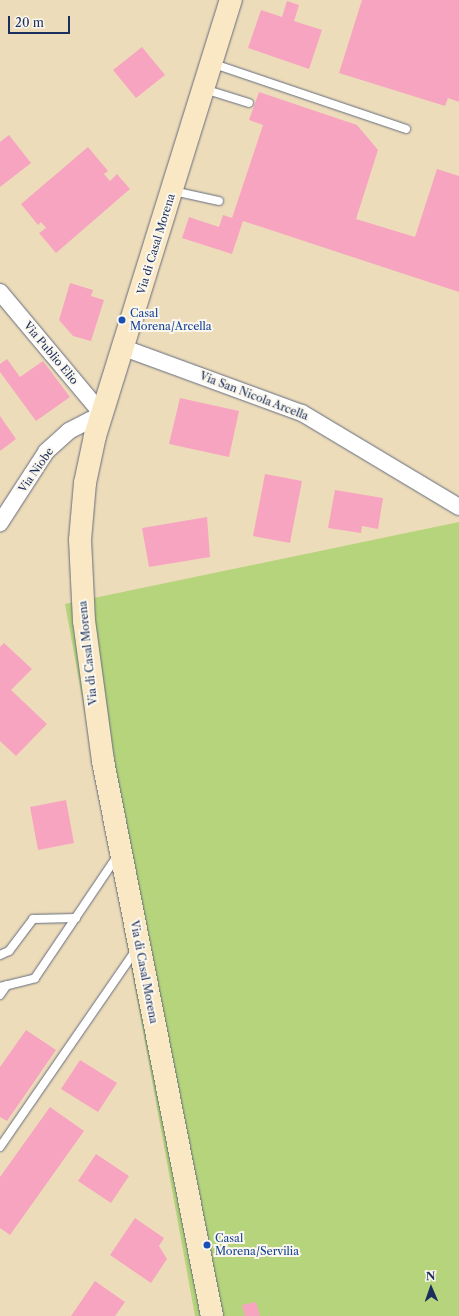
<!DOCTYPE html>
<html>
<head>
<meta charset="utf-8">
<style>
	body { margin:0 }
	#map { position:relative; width:459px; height:1316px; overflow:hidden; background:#eddcba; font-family:"Libre Caslon Text",serif }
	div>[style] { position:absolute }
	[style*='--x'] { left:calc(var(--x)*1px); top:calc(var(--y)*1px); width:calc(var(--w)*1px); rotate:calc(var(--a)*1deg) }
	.green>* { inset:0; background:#b5d47b }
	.building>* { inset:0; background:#f7a4c1 }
	.roads { filter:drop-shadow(0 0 1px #646c7e) drop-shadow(0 0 1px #646c7e) }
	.lane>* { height:8px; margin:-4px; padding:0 4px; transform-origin:4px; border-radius:4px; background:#fff }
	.street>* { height:16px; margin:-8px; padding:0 8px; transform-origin:8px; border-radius:8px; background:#fff }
	.secondary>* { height:22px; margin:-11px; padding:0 11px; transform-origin:11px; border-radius:11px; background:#fae7c3 }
	.dots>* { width:11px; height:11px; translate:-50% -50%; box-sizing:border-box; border:2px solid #fbf7ec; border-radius:50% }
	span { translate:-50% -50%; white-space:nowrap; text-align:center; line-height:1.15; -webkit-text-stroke:4px #fbf7ec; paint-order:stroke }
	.street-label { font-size:11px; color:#1b2f5e }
	.transit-label { font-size:11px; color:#164399 }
	.left { translate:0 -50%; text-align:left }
	.north { position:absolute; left:411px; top:1268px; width:40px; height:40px; -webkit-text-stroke:3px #fbf7ec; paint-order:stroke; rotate:358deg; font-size:11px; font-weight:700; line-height:16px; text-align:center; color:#1b2f5e }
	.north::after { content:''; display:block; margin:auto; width:14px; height:18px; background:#1b2f5e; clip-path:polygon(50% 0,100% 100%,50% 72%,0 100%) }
	.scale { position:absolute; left:8px; top:16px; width:62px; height:18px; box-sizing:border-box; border:2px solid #1b2f5e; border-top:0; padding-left:5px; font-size:12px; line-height:14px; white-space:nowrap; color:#1b2f5e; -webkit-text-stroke:3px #fbf7ec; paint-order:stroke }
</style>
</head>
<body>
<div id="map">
	<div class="green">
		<div style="clip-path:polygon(459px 522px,459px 1316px,195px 1316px,65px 604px)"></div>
	</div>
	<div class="building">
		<div style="clip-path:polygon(362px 0,459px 0,459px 102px,448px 98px,445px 106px,339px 73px)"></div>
		<div style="clip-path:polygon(287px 1px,299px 5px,294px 21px,322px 30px,309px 69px,248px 48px,261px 10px,282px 17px)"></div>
		<div style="clip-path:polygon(142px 47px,165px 75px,136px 98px,113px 70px)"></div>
		<div style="clip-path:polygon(259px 92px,357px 125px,378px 150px,356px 219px,415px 237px,437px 169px,459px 176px,459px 292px,243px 221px,232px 254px,182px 238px,189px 217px,219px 227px,223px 215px,232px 218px,263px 125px,249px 120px)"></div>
		<div style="clip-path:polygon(9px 135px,31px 163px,0 187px,0 142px)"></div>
		<div style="clip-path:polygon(88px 147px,108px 171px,104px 174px,110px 181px,117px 174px,130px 189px,56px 253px,39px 233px,46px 228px,41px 222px,38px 225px,21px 204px)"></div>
		<div style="clip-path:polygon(70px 283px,93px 290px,91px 296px,104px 300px,91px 341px,73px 336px,59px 320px)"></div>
		<div style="clip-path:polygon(7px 359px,20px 377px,43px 361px,70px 397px,36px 421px,0 372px,0 364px)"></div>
		<div style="clip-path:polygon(180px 398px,239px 411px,229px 457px,169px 444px)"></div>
		<div style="clip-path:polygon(0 416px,16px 439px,0 451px)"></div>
		<div style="clip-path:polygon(265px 474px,302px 481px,290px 543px,253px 536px)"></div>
		<div style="clip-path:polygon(335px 490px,383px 498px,378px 529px,362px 526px,361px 533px,328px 528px)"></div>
		<div style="clip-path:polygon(207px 517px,210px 557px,149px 567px,142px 528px)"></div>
		<div style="clip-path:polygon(4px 643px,32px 669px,11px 690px,47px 724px,16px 756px,0 741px,0 647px)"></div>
		<div style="clip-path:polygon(66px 800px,74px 843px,38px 850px,30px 807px)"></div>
		<div style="clip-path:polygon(26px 1030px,56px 1050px,7px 1121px,0 1117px,0 1067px)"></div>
		<div style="clip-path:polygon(80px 1060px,117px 1083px,98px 1112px,61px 1089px)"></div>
		<div style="clip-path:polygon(50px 1107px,84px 1131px,10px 1235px,0 1228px,0 1177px)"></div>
		<div style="clip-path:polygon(96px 1154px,129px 1176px,111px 1203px,78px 1181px)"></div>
		<div style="clip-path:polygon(135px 1218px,164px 1238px,159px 1246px,167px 1259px,151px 1283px,110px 1255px)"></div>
		<div style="clip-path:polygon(95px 1281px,125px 1302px,115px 1316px,71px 1316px)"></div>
		<div style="clip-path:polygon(256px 1302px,260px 1316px,245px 1316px,242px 1305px)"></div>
	</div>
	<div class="roads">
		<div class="lane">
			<div style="--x:211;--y:63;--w:206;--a:18.7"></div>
			<div style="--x:204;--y:89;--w:47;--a:17.3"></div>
			<div style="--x:173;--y:191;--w:47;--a:12.3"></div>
			<div style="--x:0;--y:955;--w:10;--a:-24"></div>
			<div style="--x:9;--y:951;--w:40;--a:-53"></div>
			<div style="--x:33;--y:919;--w:43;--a:-1.3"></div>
			<div style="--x:0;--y:987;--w:36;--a:-14"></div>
			<div style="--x:35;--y:978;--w:148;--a:-56"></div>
			<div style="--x:0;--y:995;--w:12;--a:-55"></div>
			<div style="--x:0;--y:1147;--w:239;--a:-55.4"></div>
		</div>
		<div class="street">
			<div style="--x:0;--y:292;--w:159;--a:50.1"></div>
			<div style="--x:102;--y:414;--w:37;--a:153"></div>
			<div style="--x:69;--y:431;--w:31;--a:138"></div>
			<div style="--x:46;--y:452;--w:85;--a:122.9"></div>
			<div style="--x:124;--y:348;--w:189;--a:20.1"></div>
			<div style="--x:302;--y:413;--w:183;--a:30.9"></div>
		</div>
		<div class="secondary">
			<div style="--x:212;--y:1316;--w:566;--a:-101.11"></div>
			<div style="--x:103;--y:761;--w:141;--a:-97.7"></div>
			<div style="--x:84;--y:621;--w:81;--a:-92.8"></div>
			<div style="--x:80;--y:540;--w:57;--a:-85"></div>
			<div style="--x:85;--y:483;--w:48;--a:-78"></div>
			<div style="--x:95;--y:436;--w:457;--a:-72.7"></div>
		</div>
	</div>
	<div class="dots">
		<div style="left:122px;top:320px;background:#1a4fb4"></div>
		<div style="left:207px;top:1245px;background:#1a4fb4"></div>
	</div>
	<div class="street-label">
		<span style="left:156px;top:244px;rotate:-73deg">Via di Casal Morena</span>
		<span style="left:51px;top:353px;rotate:50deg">Via Publio Elio</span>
		<span style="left:254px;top:396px;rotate:21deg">Via San Nicola Arcella</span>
		<span style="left:36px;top:470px;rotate:-55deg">Via Niobe</span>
		<span style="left:88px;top:653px;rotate:-96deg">Via di Casal Morena</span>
		<span style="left:144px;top:972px;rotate:79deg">Via di Casal Morena</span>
	</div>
	<div class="transit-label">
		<span class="left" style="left:130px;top:320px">Casal<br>Morena/Arcella</span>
		<span class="left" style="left:215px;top:1245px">Casal<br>Morena/Servilia</span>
	</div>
	<div class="north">N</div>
	<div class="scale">20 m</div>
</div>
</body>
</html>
